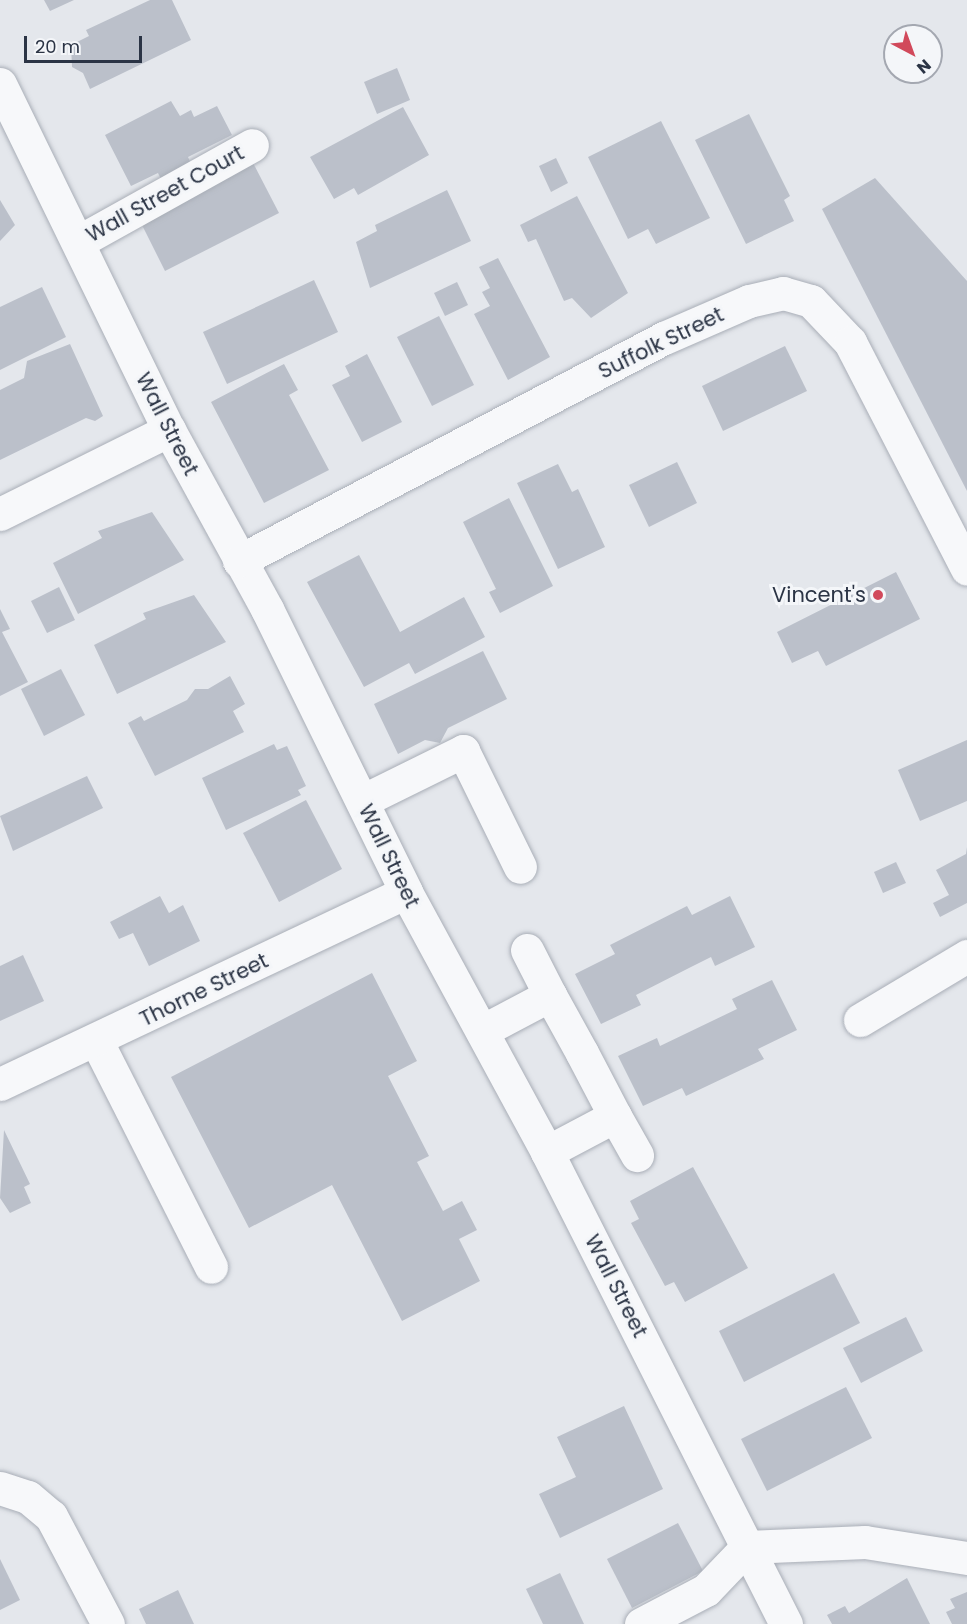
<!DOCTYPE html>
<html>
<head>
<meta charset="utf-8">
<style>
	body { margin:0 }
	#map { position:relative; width:967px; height:1624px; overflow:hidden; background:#e4e7ec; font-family:Poppins,sans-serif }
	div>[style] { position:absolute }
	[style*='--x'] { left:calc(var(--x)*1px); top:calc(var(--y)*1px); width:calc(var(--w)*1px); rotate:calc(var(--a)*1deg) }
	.building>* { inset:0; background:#bbc0ca }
	.roads { filter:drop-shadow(0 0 2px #a9aeb7) drop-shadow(0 0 2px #a9aeb7) }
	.minor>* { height:33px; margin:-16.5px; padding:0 16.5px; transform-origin:16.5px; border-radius:16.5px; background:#f7f8fa }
	.dots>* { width:16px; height:16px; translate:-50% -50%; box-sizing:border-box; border:3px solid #f4f6f9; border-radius:50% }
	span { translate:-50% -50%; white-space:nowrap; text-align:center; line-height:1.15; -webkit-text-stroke:6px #f4f6f9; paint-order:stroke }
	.street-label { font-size:21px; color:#2b3445 }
	.poi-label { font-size:21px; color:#2b3445 }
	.right { translate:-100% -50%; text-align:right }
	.north { position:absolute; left:883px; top:24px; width:60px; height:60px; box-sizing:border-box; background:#f4f6f9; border:2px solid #a4a8b1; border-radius:50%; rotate:139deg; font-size:16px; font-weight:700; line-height:24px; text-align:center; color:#2b3445 }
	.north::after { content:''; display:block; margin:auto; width:21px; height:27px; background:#d1495b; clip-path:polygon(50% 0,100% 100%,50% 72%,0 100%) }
	.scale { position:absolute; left:24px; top:36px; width:118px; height:27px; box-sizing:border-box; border:3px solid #2b3445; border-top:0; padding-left:8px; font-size:18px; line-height:21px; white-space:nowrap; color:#2b3445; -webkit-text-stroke:4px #f4f6f9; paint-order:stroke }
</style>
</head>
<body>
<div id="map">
	<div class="building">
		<div style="clip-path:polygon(44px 0,74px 0,50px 11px)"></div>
		<div style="clip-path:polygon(150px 0,172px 0,191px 40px,90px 89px,83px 73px,72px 67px,71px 45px,89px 36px,86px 30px)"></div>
		<div style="clip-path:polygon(397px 68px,410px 100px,377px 114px,364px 82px)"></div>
		<div style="clip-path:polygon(171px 101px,180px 116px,191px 110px,194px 117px,217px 106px,232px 135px,188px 157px,192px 166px,162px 181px,158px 173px,131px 186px,105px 135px)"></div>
		<div style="clip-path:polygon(403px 107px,429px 155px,358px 195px,354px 188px,334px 199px,310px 157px)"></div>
		<div style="clip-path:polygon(749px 114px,790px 196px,784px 200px,794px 221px,746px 244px,695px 140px)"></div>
		<div style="clip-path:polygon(661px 121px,710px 218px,656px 244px,648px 229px,628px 239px,588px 157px)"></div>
		<div style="clip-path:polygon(556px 158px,568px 183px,551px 192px,539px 166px)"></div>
		<div style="clip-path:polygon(252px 161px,279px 213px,165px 271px,139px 219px)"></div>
		<div style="clip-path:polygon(875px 178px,967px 281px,967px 491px,822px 209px)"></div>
		<div style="clip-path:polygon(447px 190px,471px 241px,370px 288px,356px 242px,377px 231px,375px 225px)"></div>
		<div style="clip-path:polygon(577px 196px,628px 293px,591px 318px,572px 298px,564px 301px,536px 239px,528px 242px,520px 225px)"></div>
		<div style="clip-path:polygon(0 200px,15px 225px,0 241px)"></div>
		<div style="clip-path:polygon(498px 258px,550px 357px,508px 380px,474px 314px,490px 306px,482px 292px,490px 288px,479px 267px)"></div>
		<div style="clip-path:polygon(314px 280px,338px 332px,227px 384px,203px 332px)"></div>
		<div style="clip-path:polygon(457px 282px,468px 305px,445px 316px,434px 293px)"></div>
		<div style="clip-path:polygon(42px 287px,66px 337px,0 370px,0 307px)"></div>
		<div style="clip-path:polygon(439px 316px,474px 385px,432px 406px,397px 337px)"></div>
		<div style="clip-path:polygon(70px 344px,103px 416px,95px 421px,86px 418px,0 460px,0 390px,24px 378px,27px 361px)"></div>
		<div style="clip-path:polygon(785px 346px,807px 391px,723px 431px,702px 386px)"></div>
		<div style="clip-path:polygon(367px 354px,402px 422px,362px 442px,332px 385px,350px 376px,345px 366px)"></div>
		<div style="clip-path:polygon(284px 364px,298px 390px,289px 395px,329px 470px,264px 503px,211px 402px)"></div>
		<div style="clip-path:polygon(677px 462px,697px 503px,649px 527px,629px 485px)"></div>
		<div style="clip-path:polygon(558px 464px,572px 492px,578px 489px,605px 547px,558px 569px,517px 483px)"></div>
		<div style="clip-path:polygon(509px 498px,553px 586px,500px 613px,489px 592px,496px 589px,463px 522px)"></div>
		<div style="clip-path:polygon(152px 512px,184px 560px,78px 614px,53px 563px,102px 538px,98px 531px)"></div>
		<div style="clip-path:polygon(359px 555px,400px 632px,464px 597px,485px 637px,415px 674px,409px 663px,364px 687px,307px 582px)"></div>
		<div style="clip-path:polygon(896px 572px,920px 619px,826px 666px,818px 651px,792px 663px,777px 632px)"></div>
		<div style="clip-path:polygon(59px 587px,75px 620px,47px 633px,31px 601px)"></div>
		<div style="clip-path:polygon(194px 595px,226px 642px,117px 694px,94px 645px,146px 619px,143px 613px)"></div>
		<div style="clip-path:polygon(0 609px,10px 629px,2px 632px,28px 682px,0 696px)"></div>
		<div style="clip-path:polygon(483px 651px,507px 699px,448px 728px,440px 743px,425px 740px,398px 754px,374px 704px)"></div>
		<div style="clip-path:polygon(61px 669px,85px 715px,44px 736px,21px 689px)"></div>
		<div style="clip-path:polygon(230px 676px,245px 704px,233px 711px,244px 732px,155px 776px,128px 723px,141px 716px,144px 721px,187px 700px,195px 689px,208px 689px)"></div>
		<div style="clip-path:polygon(967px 740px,967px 801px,920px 821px,898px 770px)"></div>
		<div style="clip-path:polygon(274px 744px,277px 750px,287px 746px,306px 786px,298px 790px,301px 795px,226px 830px,202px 778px)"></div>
		<div style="clip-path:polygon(87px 776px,103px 808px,13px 851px,0 816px)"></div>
		<div style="clip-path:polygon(306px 800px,342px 869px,279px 902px,243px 833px)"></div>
		<div style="clip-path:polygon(967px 847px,967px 903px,940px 917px,933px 903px,949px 895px,936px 870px,966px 854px)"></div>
		<div style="clip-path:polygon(896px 862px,906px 883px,883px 893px,874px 872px)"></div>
		<div style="clip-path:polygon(160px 896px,169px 913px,183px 905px,200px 941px,149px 966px,133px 933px,119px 939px,110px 922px)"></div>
		<div style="clip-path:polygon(730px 896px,755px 947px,715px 966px,711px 957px,689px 968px,636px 995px,641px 1005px,601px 1024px,575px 974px,615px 954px,610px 945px,687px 906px,692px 915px)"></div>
		<div style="clip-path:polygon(23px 955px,44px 1001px,0 1021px,0 966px)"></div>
		<div style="clip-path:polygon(372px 973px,417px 1061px,388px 1076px,429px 1156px,417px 1162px,443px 1211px,462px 1201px,477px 1230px,459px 1239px,480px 1281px,402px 1321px,332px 1185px,249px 1228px,171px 1077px)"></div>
		<div style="clip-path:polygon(772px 980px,797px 1030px,758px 1049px,764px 1059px,686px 1096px,682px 1088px,643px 1106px,618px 1056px,657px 1038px,660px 1046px,737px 1009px,732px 999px)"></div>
		<div style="clip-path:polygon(4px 1130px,30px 1184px,24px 1187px,31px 1203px,10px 1213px,0 1198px)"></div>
		<div style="clip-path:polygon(693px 1167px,748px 1268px,685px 1302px,674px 1282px,665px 1286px,631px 1223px,639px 1219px,630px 1201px)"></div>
		<div style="clip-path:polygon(834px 1273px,860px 1323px,744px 1382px,719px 1331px)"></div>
		<div style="clip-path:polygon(906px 1317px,923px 1351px,861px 1383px,843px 1348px)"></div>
		<div style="clip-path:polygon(846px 1387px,872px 1438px,767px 1491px,741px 1439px)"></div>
		<div style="clip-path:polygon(624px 1406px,663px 1489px,560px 1538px,539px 1494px,576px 1477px,557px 1437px)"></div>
		<div style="clip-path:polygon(678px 1523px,703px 1571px,632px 1608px,607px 1559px)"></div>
		<div style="clip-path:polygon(0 1559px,20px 1600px,0 1610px)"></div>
		<div style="clip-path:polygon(560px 1573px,584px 1624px,543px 1624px,526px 1589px)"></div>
		<div style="clip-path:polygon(907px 1578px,930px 1624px,832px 1624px,827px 1615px,845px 1606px,849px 1613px)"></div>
		<div style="clip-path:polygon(178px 1590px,194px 1624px,146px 1624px,139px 1609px)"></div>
		<div style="clip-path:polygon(967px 1592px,967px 1624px,952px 1624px,946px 1612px,955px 1608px,950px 1599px)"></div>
	</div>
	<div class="roads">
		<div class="minor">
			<div style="--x:0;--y:84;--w:385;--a:64"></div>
			<div style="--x:169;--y:430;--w:204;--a:61.3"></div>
			<div style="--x:267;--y:609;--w:315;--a:63.8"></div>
			<div style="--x:406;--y:892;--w:296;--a:61.5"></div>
			<div style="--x:547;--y:1152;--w:529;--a:63.14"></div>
			<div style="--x:78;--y:242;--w:199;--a:-29.1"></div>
			<div style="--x:0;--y:514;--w:189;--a:-26.4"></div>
			<div style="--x:239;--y:561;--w:480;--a:-27.7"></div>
			<div style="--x:664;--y:338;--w:93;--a:-23.5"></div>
			<div style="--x:749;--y:301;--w:35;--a:-13"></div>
			<div style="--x:783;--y:293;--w:29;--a:16"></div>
			<div style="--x:811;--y:301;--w:57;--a:46.4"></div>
			<div style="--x:850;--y:342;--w:255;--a:62.7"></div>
			<div style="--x:362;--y:801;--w:113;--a:-26.3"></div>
			<div style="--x:463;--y:751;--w:129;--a:63.8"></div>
			<div style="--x:527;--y:950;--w:51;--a:62.9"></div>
			<div style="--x:860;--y:1020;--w:125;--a:-30.9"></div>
			<div style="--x:482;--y:1031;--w:77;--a:-27.9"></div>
			<div style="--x:550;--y:995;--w:66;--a:61.1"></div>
			<div style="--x:582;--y:1053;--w:71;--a:62.4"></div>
			<div style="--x:615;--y:1116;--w:77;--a:152.1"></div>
			<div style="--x:97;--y:1042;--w:252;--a:63.1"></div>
			<div style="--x:0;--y:1084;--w:449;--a:-25.3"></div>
			<div style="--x:615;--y:1116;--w:45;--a:60.6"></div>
			<div style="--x:0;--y:1488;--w:29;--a:18"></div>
			<div style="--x:28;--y:1497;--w:30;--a:40"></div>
			<div style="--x:51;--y:1516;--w:122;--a:62.2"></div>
			<div style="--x:641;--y:1624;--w:73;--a:-27.6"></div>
			<div style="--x:706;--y:1590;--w:59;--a:-46.4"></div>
			<div style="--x:747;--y:1547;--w:118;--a:-2.4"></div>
			<div style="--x:865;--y:1542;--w:103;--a:8.9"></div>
		</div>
	</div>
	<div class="dots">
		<div style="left:878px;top:595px;background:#d1495b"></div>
	</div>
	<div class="street-label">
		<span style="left:165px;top:194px;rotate:-29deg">Wall Street Court</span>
		<span style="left:661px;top:343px;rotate:-26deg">Suffolk Street</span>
		<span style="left:167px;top:424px;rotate:63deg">Wall Street</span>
		<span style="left:389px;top:856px;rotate:64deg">Wall Street</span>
		<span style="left:204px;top:990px;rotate:-26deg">Thorne Street</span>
		<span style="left:616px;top:1286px;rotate:63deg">Wall Street</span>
	</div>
	<div class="poi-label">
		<span class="right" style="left:866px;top:595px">Vincent's</span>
	</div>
	<div class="north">N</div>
	<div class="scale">20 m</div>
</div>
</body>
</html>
